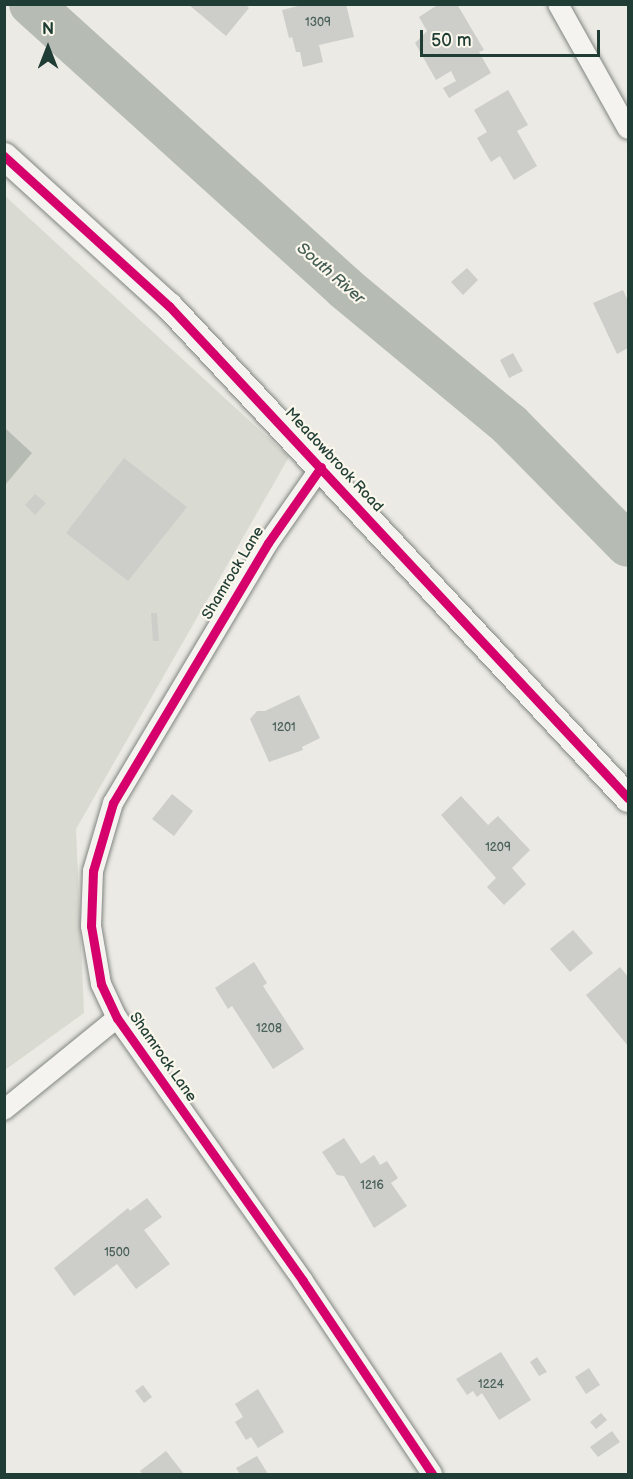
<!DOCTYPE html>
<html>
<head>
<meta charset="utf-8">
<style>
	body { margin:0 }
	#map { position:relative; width:633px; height:1479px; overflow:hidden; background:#ebeae4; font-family:"Balsamiq Sans",sans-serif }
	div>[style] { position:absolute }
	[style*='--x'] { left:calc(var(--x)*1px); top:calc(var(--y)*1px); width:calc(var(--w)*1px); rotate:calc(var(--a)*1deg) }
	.green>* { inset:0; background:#d9dbd2 }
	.water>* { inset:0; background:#b6bcb4 }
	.river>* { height:44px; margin:-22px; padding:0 22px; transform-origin:22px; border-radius:22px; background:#b6bcb4 }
	.building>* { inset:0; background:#cdceca }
	.roads { filter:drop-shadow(0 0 2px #808581) drop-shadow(0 0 2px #808581) }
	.street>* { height:20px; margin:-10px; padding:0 10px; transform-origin:10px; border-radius:10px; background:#f4f3ef }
	.secondary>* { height:27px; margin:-13.5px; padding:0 13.5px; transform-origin:13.5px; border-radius:13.5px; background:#f4f3ef }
	.cycleway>* { height:9px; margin:-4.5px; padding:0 4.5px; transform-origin:4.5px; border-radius:4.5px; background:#d6006c }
	span { translate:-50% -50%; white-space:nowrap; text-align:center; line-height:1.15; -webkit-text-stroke:4.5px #fbf7ec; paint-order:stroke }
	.number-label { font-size:12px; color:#4a615a }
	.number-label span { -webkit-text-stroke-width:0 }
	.street-label { font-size:15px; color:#1f3d34 }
	.water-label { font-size:16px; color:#455d54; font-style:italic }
	.frame { position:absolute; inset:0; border:6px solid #1f3d34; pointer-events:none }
	.north { position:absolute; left:18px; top:18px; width:60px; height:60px; -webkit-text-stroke:4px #fbf7ec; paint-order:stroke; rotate:0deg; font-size:16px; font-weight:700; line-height:24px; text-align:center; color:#1f3d34 }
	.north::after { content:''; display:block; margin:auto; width:21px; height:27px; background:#1f3d34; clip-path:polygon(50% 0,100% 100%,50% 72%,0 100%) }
	.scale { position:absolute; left:420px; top:30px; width:180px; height:27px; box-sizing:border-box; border:3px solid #1f3d34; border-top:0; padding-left:8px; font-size:18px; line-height:21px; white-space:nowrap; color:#1f3d34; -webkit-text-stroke:4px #fbf7ec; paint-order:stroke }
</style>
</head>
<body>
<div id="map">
	<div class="green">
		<div style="clip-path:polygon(4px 195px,289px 457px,76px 829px,84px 1013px,5px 1070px)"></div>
	</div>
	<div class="water">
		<div style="clip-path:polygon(5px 428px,32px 453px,5px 485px)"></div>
	</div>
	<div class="river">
		<div style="--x:31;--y:4;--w:423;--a:42.1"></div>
		<div style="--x:345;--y:288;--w:214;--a:39.7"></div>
		<div style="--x:510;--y:425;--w:168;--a:45.5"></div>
	</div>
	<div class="building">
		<div style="clip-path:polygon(188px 4px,245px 4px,249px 8px,226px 36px)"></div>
		<div style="clip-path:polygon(306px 4px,346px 4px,354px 37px,319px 45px,323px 62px,303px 67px,300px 52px,296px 52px,292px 37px,289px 38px,282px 10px)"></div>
		<div style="clip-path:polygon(439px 4px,457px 4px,484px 50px,479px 52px,491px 73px,449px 98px,443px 88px,456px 81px,451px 71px,436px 80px,415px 43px,427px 31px,419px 17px)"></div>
		<div style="clip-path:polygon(508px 90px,528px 125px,517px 131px,537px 166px,514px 180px,500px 156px,491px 162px,477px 138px,487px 132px,474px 110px)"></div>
		<div style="clip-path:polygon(467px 268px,478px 280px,463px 295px,451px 282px)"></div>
		<div style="clip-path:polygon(623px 290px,628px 301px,628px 348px,617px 354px,593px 303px)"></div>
		<div style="clip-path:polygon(513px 353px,523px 371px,509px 378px,500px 360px)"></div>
		<div style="clip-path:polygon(124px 458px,187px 507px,128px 581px,66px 533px)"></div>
		<div style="clip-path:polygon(35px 494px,46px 503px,35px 515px,25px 505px)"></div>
		<div style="clip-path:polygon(151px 613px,157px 613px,159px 641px,153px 641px)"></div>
		<div style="clip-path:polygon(299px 695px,320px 738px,302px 747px,303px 750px,269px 762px,250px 719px,257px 711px,265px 711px)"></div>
		<div style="clip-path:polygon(172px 794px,193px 811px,174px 836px,152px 819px)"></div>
		<div style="clip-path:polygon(461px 796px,488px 825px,498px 816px,530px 850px,512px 868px,526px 884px,504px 905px,487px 887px,496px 878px,441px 815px)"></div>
		<div style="clip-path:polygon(573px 930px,593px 953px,570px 972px,550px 949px)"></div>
		<div style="clip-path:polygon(254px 962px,267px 983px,263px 986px,304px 1049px,273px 1069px,232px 1006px,228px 1009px,215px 988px)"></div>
		<div style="clip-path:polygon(620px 967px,628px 977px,628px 1046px,586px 995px)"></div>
		<div style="clip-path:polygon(344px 1138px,361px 1164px,374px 1155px,380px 1165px,387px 1161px,398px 1178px,391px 1183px,407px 1206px,374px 1228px,344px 1176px,337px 1175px,322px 1152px)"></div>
		<div style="clip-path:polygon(147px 1198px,162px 1217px,144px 1230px,170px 1264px,136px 1289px,117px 1264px,74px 1296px,54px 1268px,128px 1208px,130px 1211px)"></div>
		<div style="clip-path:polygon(501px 1352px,531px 1400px,499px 1420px,482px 1393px,477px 1397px,473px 1391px,467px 1395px,456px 1379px)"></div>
		<div style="clip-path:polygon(537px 1357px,547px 1372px,539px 1376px,530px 1362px)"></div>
		<div style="clip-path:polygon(589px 1368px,600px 1385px,586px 1394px,575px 1377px)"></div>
		<div style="clip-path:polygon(143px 1385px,152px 1397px,144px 1403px,135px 1391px)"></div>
		<div style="clip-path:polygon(258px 1389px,284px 1432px,258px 1448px,251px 1437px,246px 1440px,235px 1422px,243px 1417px,235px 1404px)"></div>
		<div style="clip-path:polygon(601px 1413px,607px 1420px,596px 1429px,590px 1422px)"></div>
		<div style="clip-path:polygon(612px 1431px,620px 1442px,598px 1457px,590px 1447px)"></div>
		<div style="clip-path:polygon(166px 1451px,184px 1474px,143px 1474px,140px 1471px)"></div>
		<div style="clip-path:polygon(257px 1456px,268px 1474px,240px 1474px,236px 1468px)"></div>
	</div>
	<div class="roads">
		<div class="street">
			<div style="--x:558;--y:4;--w:143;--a:60.8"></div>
			<div style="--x:321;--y:467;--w:93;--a:124.9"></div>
			<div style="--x:268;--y:543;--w:303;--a:120.8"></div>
			<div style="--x:113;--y:803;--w:71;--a:106.4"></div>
			<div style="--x:93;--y:871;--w:55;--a:92.1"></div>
			<div style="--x:91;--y:926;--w:59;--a:80.2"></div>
			<div style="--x:101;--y:984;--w:38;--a:65"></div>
			<div style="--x:117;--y:1018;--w:322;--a:54.7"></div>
			<div style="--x:303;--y:1281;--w:232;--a:56.2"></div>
			<div style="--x:4;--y:1110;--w:146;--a:-39.2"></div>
		</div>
		<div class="secondary">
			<div style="--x:4;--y:156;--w:223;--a:42.3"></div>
			<div style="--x:169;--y:306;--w:673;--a:46.99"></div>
		</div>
	</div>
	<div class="cycleway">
		<div style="--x:4;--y:156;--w:223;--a:42.3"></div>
		<div style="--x:169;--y:306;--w:673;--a:46.99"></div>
		<div style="--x:321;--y:467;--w:93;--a:124.9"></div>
		<div style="--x:268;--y:543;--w:303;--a:120.8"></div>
		<div style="--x:113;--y:803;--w:71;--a:106.4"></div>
		<div style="--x:93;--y:871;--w:55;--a:92.1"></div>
		<div style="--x:91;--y:926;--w:59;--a:80.2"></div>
		<div style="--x:101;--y:984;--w:38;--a:65"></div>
		<div style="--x:117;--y:1018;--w:322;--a:54.7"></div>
		<div style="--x:303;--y:1281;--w:232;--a:56.2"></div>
	</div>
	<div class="number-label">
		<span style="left:318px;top:23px">1309</span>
		<span style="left:284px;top:728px">1201</span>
		<span style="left:498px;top:848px">1209</span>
		<span style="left:269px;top:1029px">1208</span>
		<span style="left:372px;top:1186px">1216</span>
		<span style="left:117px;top:1253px">1500</span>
		<span style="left:491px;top:1385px">1224</span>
	</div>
	<div class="street-label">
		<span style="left:334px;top:460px;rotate:47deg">Meadowbrook Road</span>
		<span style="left:233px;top:573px;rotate:-59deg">Shamrock Lane</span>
		<span style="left:163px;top:1057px;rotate:55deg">Shamrock Lane</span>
	</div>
	<div class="water-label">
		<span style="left:330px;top:274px;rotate:41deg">South River</span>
	</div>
	<div class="frame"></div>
	<div class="north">N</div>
	<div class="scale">50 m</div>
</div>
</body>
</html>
